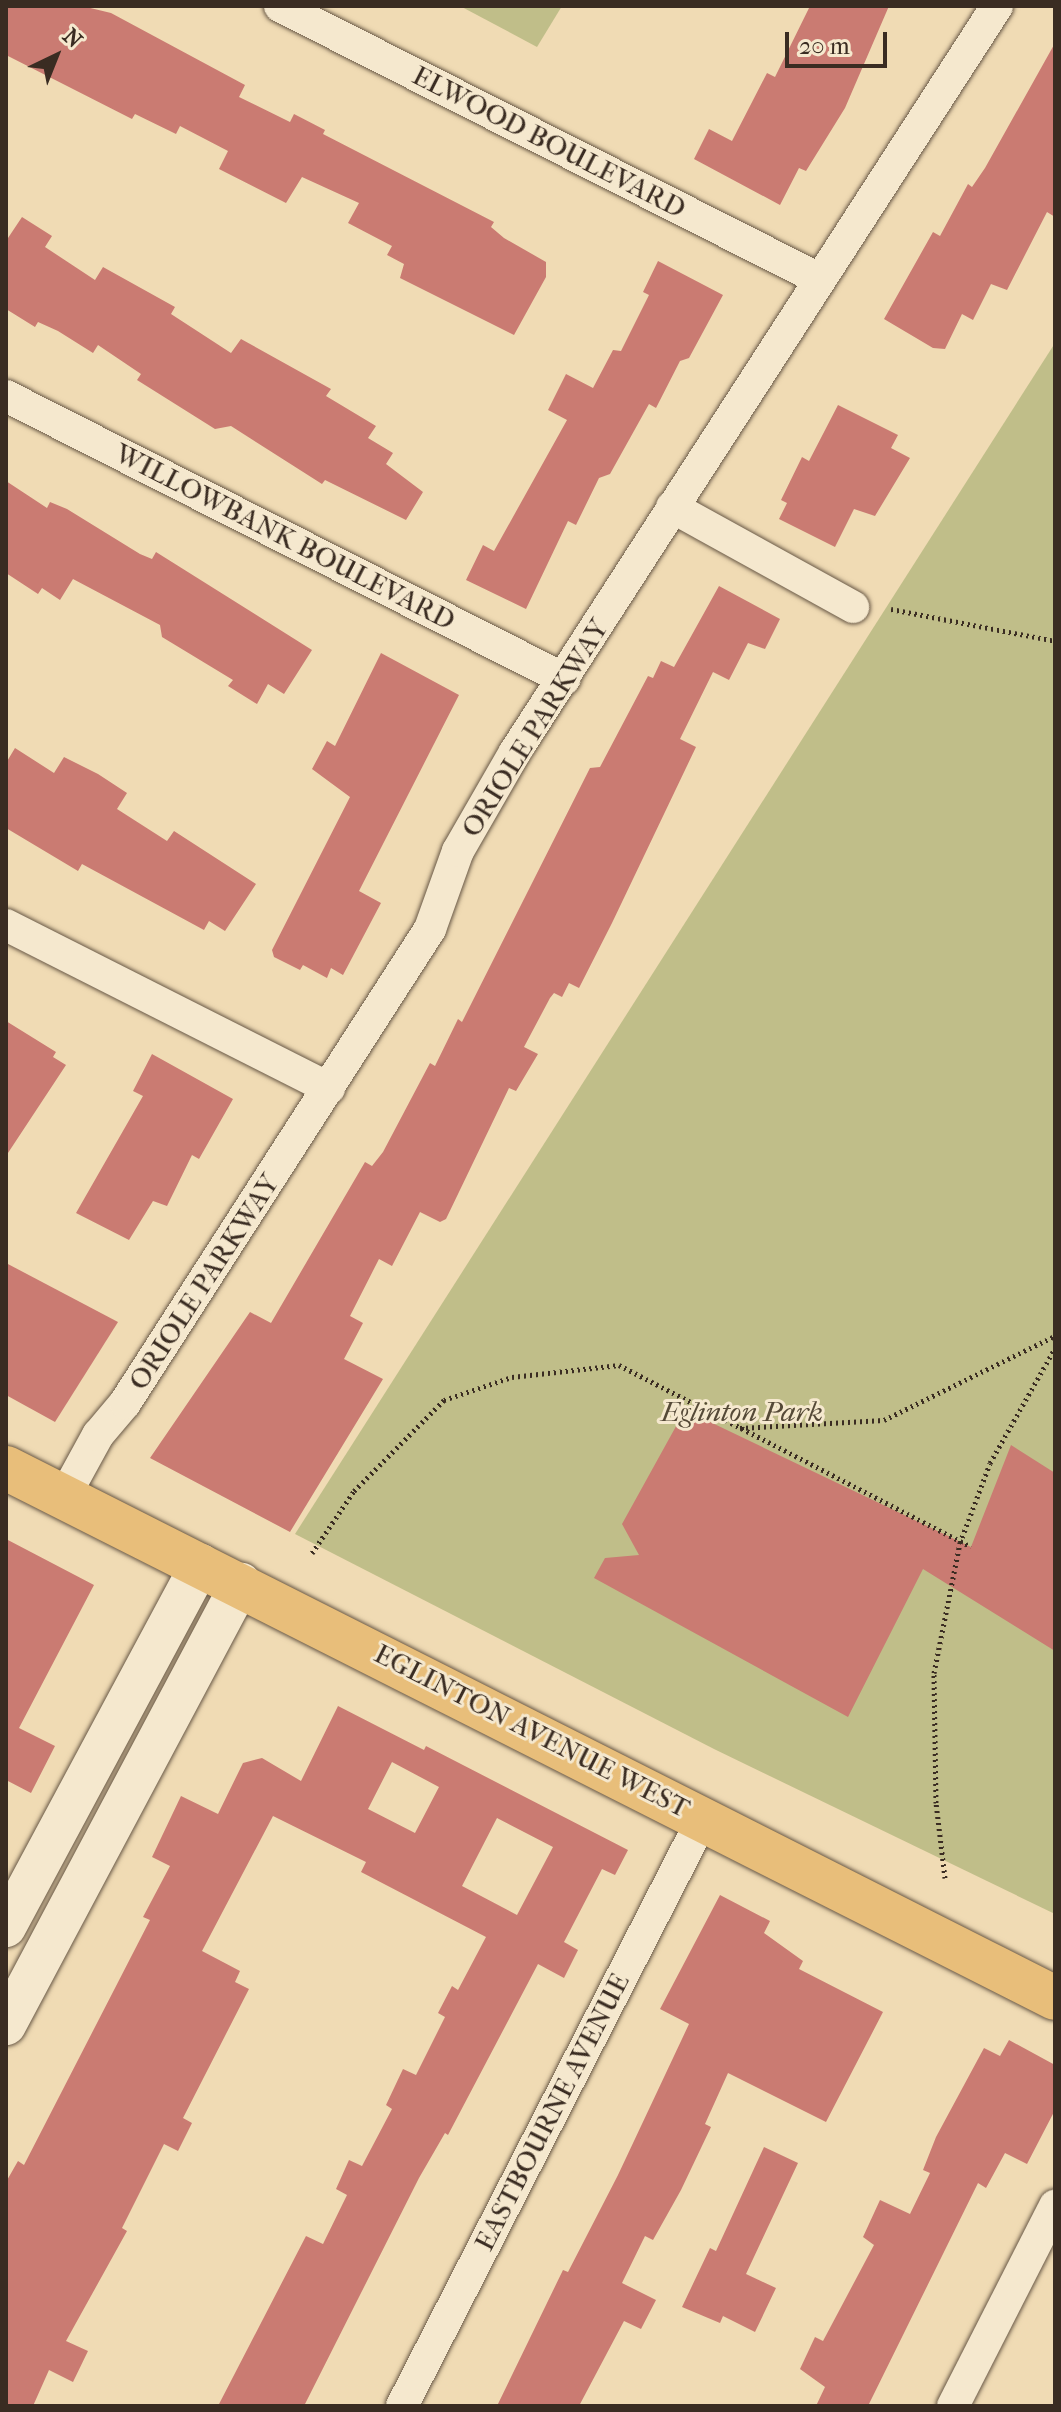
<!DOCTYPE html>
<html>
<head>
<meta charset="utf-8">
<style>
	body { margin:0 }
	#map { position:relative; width:1061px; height:2412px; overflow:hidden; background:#f0dbb4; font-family:"IM FELL French Canon",serif }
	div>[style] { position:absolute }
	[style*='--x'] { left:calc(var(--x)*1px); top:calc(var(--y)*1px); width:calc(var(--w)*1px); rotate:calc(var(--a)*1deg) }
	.green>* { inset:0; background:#c0be89 }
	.building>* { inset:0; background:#ca7b72 }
	.path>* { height:5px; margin-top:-2.5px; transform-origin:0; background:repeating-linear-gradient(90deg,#3a2c22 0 2px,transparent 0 6px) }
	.roads { filter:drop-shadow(0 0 2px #685846) drop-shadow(0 0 2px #685846) }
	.minor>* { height:32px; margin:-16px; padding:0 16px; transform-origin:16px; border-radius:16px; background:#f5e8ce }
	.tertiary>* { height:40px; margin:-20px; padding:0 20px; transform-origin:20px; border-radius:20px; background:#f5e8ce }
	.primary>* { height:44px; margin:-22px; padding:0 22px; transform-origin:22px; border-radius:22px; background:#e8be7a }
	span { translate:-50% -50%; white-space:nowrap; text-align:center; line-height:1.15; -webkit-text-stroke:6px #f5e8ce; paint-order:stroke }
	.street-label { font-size:28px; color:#3a2c22 }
	.park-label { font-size:28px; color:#554937; font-style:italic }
	.frame { position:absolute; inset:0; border:8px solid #3a2c22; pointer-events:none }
	.north { position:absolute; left:16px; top:16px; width:80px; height:80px; -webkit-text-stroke:6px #f5e8ce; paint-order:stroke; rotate:43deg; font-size:22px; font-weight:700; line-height:32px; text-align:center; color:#3a2c22 }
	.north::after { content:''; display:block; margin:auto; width:28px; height:36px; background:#3a2c22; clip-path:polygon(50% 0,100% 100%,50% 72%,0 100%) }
	.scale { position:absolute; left:785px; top:32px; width:102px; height:36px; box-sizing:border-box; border:4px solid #3a2c22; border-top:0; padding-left:10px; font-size:24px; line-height:28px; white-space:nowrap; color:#3a2c22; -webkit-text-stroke:6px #f5e8ce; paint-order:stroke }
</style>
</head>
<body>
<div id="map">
	<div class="green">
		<div style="clip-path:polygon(460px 6px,562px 6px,537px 47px)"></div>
		<div style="clip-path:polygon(1055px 343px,1055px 1914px,714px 1749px,295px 1534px)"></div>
	</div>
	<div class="building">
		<div style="clip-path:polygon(6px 6px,82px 6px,111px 13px,245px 85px,239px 97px,290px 122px,294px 114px,325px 130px,323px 134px,494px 222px,491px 227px,504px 238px,546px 262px,546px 277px,514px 335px,400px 278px,404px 264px,387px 255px,392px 246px,348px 223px,359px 203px,302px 177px,286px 203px,219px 169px,228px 151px,180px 126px,176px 134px,135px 114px,132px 119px,6px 55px)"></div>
		<div style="clip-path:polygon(810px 6px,889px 6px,845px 108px,806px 171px,799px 168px,780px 205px,694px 159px,709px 129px,732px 141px,767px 73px,775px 77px)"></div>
		<div style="clip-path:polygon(1055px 43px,1055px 217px,1047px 212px,1007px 290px,991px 284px,973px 320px,962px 314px,945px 349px,933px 348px,884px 319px,933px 232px,940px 236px,968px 184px,972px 187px,985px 168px)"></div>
		<div style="clip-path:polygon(22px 217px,52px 236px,45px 247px,95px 280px,103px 267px,175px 307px,171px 314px,231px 353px,241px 339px,331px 389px,326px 396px,376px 426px,368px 438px,393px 453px,386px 464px,423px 492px,406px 520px,325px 480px,322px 484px,231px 426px,215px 429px,137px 380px,141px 374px,98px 345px,93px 353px,58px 331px,38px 322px,35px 327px,6px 309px,6px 241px)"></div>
		<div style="clip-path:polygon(658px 261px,723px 295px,689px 358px,680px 361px,656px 408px,649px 404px,610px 474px,599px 478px,576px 525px,568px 521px,526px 609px,466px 580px,483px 545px,494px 551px,567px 420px,548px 410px,566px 374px,593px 388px,613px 350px,621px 351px,649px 295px,643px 292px)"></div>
		<div style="clip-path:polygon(838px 405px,898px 435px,891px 448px,910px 458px,875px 516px,854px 509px,835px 547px,779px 519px,787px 503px,781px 500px,802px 457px,809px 461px)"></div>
		<div style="clip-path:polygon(6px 481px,47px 508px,50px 502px,67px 509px,140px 554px,152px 559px,156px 552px,312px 650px,284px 694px,268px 684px,257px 704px,228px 686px,233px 680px,162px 637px,160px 625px,73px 579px,60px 600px,42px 588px,38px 594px,6px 573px)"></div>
		<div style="clip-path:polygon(719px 586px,780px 619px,765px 649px,748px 643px,729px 680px,713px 672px,680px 739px,696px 747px,612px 923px,579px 988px,569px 983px,562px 997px,554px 993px,550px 998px,524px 1047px,538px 1054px,516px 1091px,509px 1088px,446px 1219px,440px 1222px,420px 1212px,392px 1266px,379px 1259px,350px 1316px,363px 1323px,344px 1359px,383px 1379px,290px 1532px,150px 1458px,250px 1312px,271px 1323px,365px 1162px,372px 1166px,383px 1152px,430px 1063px,435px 1066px,458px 1019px,462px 1022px,590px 768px,600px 767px,648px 676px,653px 678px,661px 661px,674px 667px)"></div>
		<div style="clip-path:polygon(381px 653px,459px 695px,359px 891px,381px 903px,343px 975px,331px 968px,327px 978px,303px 965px,300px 970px,274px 957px,272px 950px,350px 797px,312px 769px,327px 741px,335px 746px)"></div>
		<div style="clip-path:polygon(15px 748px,54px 773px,64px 757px,98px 774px,127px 793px,117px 809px,167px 841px,174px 831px,256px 884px,225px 931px,209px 921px,204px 930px,82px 864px,78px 871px,6px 828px,6px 763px)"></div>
		<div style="clip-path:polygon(6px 1021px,56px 1052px,53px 1057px,66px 1065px,6px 1156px)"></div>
		<div style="clip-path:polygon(152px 1054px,233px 1099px,199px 1159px,192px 1155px,167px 1206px,153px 1201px,129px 1240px,76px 1213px,143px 1096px,133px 1091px)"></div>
		<div style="clip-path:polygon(6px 1263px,118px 1322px,55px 1422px,6px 1395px)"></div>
		<div style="clip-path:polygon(685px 1410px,971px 1547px,1011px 1445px,1055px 1473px,1055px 1651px,923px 1569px,848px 1717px,594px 1578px,605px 1558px,639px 1555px,622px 1524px)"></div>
		<div style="clip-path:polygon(6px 1539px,94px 1585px,19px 1728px,55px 1746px,31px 1793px,6px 1780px)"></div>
		<div style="clip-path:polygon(evenodd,338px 1706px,424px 1750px,426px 1746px,628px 1850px,615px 1875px,602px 1869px,564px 1942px,578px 1950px,564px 1978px,538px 1964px,448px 2135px,445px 2133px,419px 2178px,304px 2406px,218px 2406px,306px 2236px,323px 2244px,347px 2195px,336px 2189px,349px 2160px,362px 2166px,392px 2109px,386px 2105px,403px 2069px,416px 2075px,445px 2017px,438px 2013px,452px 1986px,458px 1990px,486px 1937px,361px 1872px,366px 1862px,273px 1816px,202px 1951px,240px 1971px,235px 1982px,249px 1989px,183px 2118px,192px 2123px,178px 2151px,164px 2144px,122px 2228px,127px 2231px,66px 2341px,88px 2351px,73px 2382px,49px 2370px,33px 2406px,6px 2406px,6px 2182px,18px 2161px,24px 2165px,150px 1920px,143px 1917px,170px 1866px,152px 1857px,181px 1796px,218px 1814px,243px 1763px,262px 1758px,301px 1781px,338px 1706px,392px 1762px,439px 1787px,415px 1833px,368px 1809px,392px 1762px,338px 1706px,497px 1818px,553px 1847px,517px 1915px,462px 1886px,497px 1818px)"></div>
		<div style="clip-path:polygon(720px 1895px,770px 1921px,764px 1933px,803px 1961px,799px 1969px,883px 2012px,826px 2122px,728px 2073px,705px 2124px,711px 2127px,681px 2190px,653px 2240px,645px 2236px,622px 2283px,656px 2300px,641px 2329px,624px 2321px,579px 2406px,497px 2406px,563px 2270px,568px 2272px,618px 2175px,689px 2024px,660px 2009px)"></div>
		<div style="clip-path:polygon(1009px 2040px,1055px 2065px,1055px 2110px,1027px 2164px,1005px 2153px,986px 2188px,978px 2183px,868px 2406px,816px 2406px,825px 2387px,800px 2369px,815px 2337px,823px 2341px,874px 2245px,863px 2237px,880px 2200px,910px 2214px,930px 2173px,923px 2170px,936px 2137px,984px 2048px,1000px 2056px)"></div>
		<div style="clip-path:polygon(764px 2147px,798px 2163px,746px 2274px,776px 2288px,755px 2332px,723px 2316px,720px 2323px,682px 2307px,710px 2248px,716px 2251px)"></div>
	</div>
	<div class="path">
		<div style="--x:891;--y:609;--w:167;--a:11"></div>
		<div style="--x:740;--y:1428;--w:144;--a:-3.2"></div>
		<div style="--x:884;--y:1420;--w:191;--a:-26.2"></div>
		<div style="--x:312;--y:1553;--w:75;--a:-55.9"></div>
		<div style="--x:354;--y:1491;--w:128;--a:-45.3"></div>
		<div style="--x:444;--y:1400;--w:72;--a:-18.7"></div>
		<div style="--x:512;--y:1377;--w:108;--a:-6.4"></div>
		<div style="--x:619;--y:1365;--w:396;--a:27.3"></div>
		<div style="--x:945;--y:1878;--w:76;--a:-96.8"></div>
		<div style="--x:936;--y:1803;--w:130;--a:-90.9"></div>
		<div style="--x:934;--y:1673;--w:133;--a:-78.7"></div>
		<div style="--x:960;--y:1543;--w:85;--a:-69.4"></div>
		<div style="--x:990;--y:1463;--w:132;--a:-60.5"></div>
	</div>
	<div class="roads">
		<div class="minor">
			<div style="--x:280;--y:6;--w:604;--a:26.86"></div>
			<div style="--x:6;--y:396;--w:626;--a:26.89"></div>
			<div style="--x:672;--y:507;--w:207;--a:28.9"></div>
			<div style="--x:6;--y:925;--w:362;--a:26.8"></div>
			<div style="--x:64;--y:1497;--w:71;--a:-61.3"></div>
			<div style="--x:98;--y:1435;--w:42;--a:-49.8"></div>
			<div style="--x:125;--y:1403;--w:564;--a:-57.24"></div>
			<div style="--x:430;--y:929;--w:83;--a:-70.3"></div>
			<div style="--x:458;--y:851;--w:114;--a:-60.1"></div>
			<div style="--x:515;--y:752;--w:888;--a:-57.13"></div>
			<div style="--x:402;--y:2406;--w:661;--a:-62.89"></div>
			<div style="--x:953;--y:2406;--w:225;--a:-63"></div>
		</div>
		<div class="tertiary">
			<div style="--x:6;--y:1927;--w:412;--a:-61.8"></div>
			<div style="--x:6;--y:2025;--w:501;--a:-62"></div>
		</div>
		<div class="primary">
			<div style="--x:6;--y:1468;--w:1175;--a:26.8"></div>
		</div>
	</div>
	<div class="street-label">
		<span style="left:549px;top:142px;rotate:27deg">ELWOOD BOULEVARD</span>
		<span style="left:285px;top:537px;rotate:27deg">WILLOWBANK BOULEVARD</span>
		<span style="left:535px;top:728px;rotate:-58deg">ORIOLE PARKWAY</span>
		<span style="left:204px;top:1282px;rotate:-57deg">ORIOLE PARKWAY</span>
		<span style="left:532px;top:1731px;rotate:27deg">EGLINTON AVENUE WEST</span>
		<span style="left:552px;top:2112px;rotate:-63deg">EASTBOURNE AVENUE</span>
	</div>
	<div class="park-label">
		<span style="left:742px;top:1412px">Eglinton Park</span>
	</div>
	<div class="frame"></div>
	<div class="north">N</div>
	<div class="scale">20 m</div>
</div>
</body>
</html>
